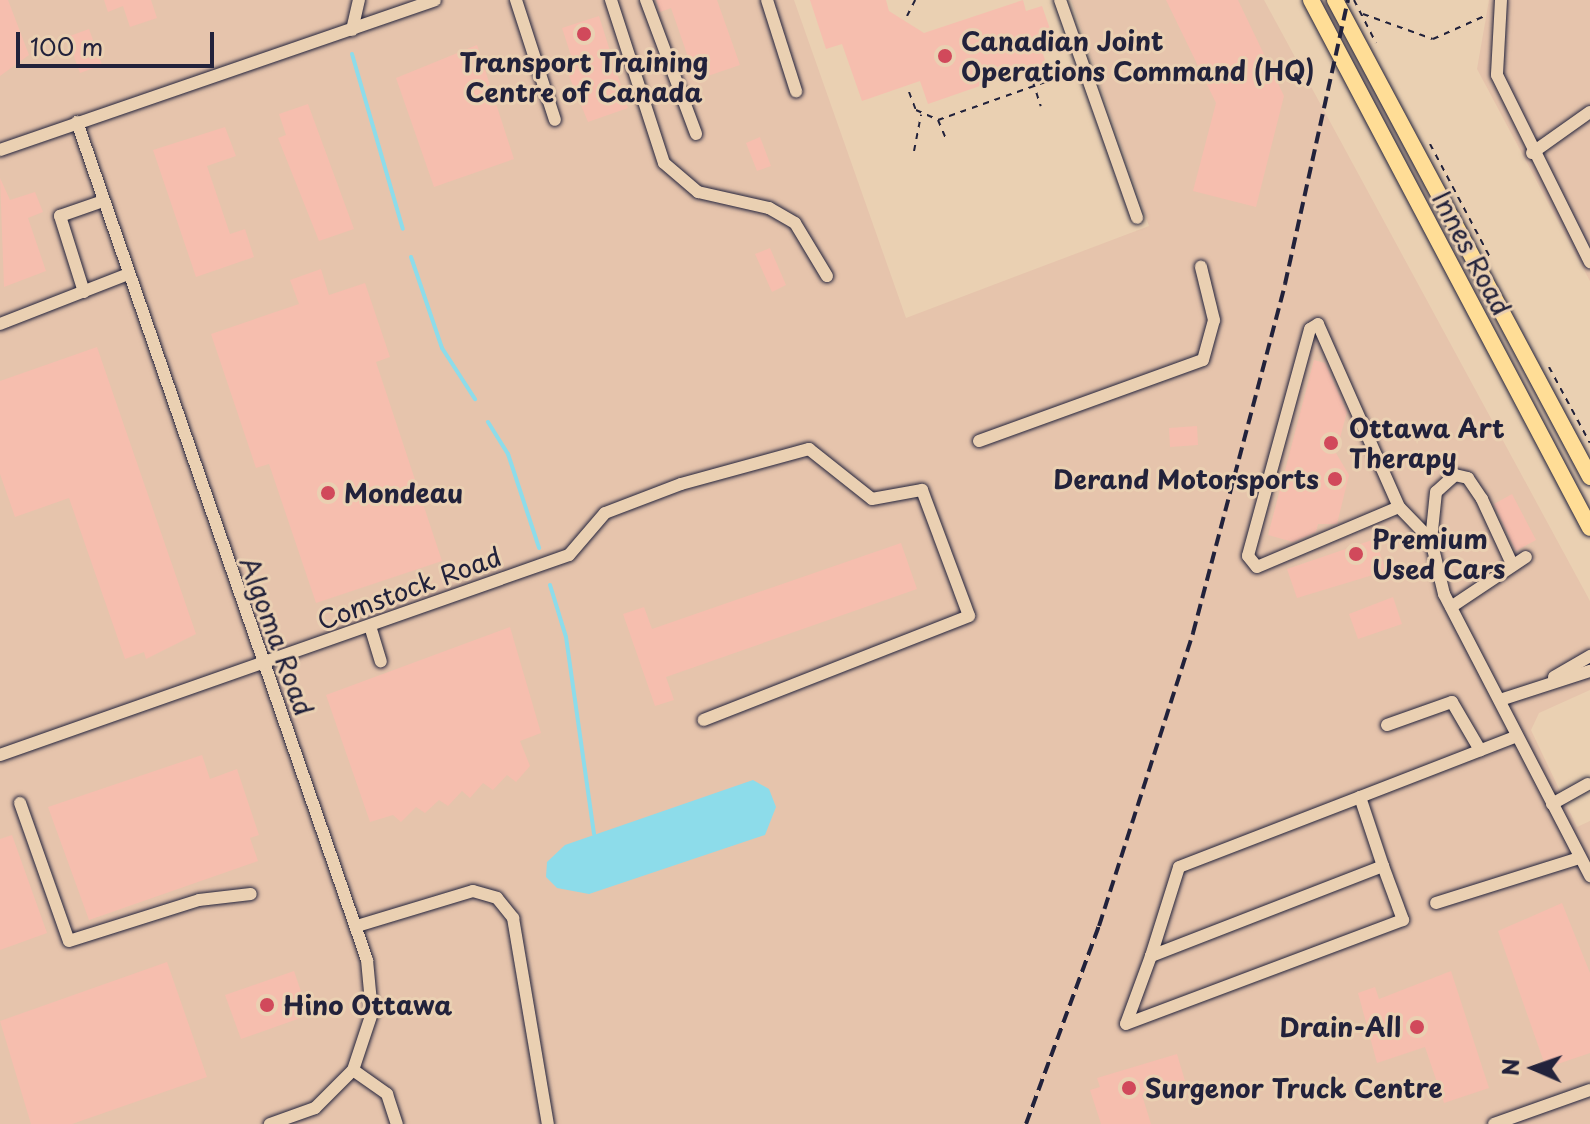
<!DOCTYPE html>
<html>
<head>
<meta charset="utf-8">
<style>
	body { margin:0 }
	#map { position:relative; width:1590px; height:1124px; overflow:hidden; background:#ead0b2; font-family:"Playpen Sans",sans-serif }
	div>[style] { position:absolute }
	[style*='--x'] { left:calc(var(--x)*1px); top:calc(var(--y)*1px); width:calc(var(--w)*1px); rotate:calc(var(--a)*1deg) }
	.built>* { inset:0; background:#e6c4ac }
	.water>* { inset:0; background:#8ddcea }
	.stream>* { height:4px; margin:-2px; padding:0 2px; transform-origin:2px; border-radius:2px; background:#8ddcea }
	.building>* { inset:0; background:#f6beae }
	.path>* { height:2px; margin-top:-1px; transform-origin:0; background:repeating-linear-gradient(90deg,#22223b 0 6px,transparent 0 12px) }
	.roads { filter:drop-shadow(0 0 2px #22223b) drop-shadow(0 0 2px #22223b) }
	.minor>* { height:12px; margin:-6px; padding:0 6px; transform-origin:6px; border-radius:6px; background:#ead0b2 }
	.major>* { height:16px; margin:-8px; padding:0 8px; transform-origin:8px; border-radius:8px; background:#ffdd96 }
	.rail>* { height:4px; margin-top:-2px; transform-origin:0; background:repeating-linear-gradient(90deg,#22223b 0 12px,transparent 0 18px) }
	.dots>* { width:22px; height:22px; translate:-50% -50%; box-sizing:border-box; border:4px solid #ead0b2; border-radius:50% }
	span { translate:-50% -50%; white-space:nowrap; text-align:center; line-height:1.15; -webkit-text-stroke:6px #ead0b2; paint-order:stroke }
	.poi-label { font-size:26px; color:#22223b; font-weight:700 }
	.left { translate:0 -50%; text-align:left }
	.right { translate:-100% -50%; text-align:right }
	.street-label { font-size:26px; color:#22223b }
	.north { position:absolute; left:1494px; top:1028px; width:80px; height:80px; -webkit-text-stroke:6px #ead0b2; paint-order:stroke; rotate:272deg; font-size:22px; font-weight:700; line-height:32px; text-align:center; color:#22223b }
	.north::after { content:''; display:block; margin:auto; width:28px; height:36px; background:#22223b; clip-path:polygon(50% 0,100% 100%,50% 72%,0 100%) }
	.scale { position:absolute; left:16px; top:32px; width:198px; height:36px; box-sizing:border-box; border:4px solid #22223b; border-top:0; padding-left:10px; font-size:24px; line-height:28px; white-space:nowrap; color:#22223b; -webkit-text-stroke:6px #ead0b2; paint-order:stroke }
</style>
</head>
<body>
<div id="map">
	<div class="built">
		<div style="clip-path:polygon(0 0,794px 0,906px 318px,1149px 226px,1071px 0,1264px 0,1590px 601px,1590px 690px,1539px 713px,1531px 730px,1577px 827px,1590px 821px,1590px 1124px,0 1124px)"></div>
		<div style="clip-path:polygon(1489px 0,1590px 0,1590px 281px,1477px 69px)"></div>
	</div>
	<div class="water">
		<div style="clip-path:polygon(753px 780px,769px 789px,776px 807px,765px 835px,589px 894px,557px 888px,546px 877px,547px 862px,565px 845px)"></div>
	</div>
	<div class="stream">
		<div style="--x:352;--y:54;--w:182;--a:73.8"></div>
		<div style="--x:411;--y:257;--w:96;--a:71.2"></div>
		<div style="--x:442;--y:348;--w:61;--a:57.1"></div>
		<div style="--x:488;--y:422;--w:38;--a:58"></div>
		<div style="--x:508;--y:454;--w:99;--a:71.7"></div>
		<div style="--x:550;--y:585;--w:54;--a:72.9"></div>
		<div style="--x:566;--y:637;--w:199;--a:81.9"></div>
	</div>
	<div class="building">
		<div style="clip-path:polygon(0 0,8px 0,29px 55px,0 76px)"></div>
		<div style="clip-path:polygon(104px 0,151px 0,157px 18px,130px 27px,123px 6px,108px 12px)"></div>
		<div style="clip-path:polygon(656px 0,717px 0,740px 65px,696px 80px,671px 8px,660px 12px)"></div>
		<div style="clip-path:polygon(810px 0,886px 0,889px 11px,924px 33px,1023px 0,1026px 11px,1042px 6px,1055px 43px,1041px 48px,1046px 63px,928px 104px,920px 81px,862px 101px,842px 44px,826px 49px)"></div>
		<div style="clip-path:polygon(1166px 0,1238px 0,1284px 96px,1256px 207px,1193px 191px,1216px 103px)"></div>
		<div style="clip-path:polygon(599px 16px,628px 108px,588px 122px,567px 71px,575px 68px,562px 28px)"></div>
		<div style="clip-path:polygon(89px 29px,102px 65px,80px 73px,67px 37px)"></div>
		<div style="clip-path:polygon(477px 45px,514px 159px,434px 187px,396px 78px)"></div>
		<div style="clip-path:polygon(308px 104px,354px 229px,319px 241px,278px 138px,286px 135px,279px 114px)"></div>
		<div style="clip-path:polygon(225px 127px,236px 156px,207px 166px,230px 234px,245px 229px,254px 257px,196px 277px,153px 150px)"></div>
		<div style="clip-path:polygon(760px 137px,771px 166px,757px 171px,746px 143px)"></div>
		<div style="clip-path:polygon(0 178px,10px 200px,35px 192px,43px 212px,28px 218px,46px 271px,4px 287px)"></div>
		<div style="clip-path:polygon(770px 248px,786px 285px,772px 292px,755px 254px)"></div>
		<div style="clip-path:polygon(321px 269px,329px 295px,365px 283px,390px 357px,376px 362px,442px 561px,316px 603px,269px 464px,256px 468px,211px 334px,299px 304px,290px 280px)"></div>
		<div style="clip-path:polygon(97px 347px,196px 634px,146px 659px,144px 652px,125px 659px,69px 498px,15px 517px,0 474px,0 381px)"></div>
		<div style="clip-path:polygon(1314px 360px,1325px 363px,1347px 412px,1336px 453px,1349px 475px,1337px 524px,1318px 524px,1316px 532px,1293px 542px,1268px 535px)"></div>
		<div style="clip-path:polygon(1197px 426px,1198px 445px,1170px 447px,1169px 428px)"></div>
		<div style="clip-path:polygon(1512px 494px,1536px 540px,1516px 551px,1494px 504px)"></div>
		<div style="clip-path:polygon(1375px 539px,1386px 571px,1297px 598px,1287px 569px)"></div>
		<div style="clip-path:polygon(901px 543px,917px 589px,666px 677px,674px 700px,655px 706px,623px 614px,644px 607px,652px 629px)"></div>
		<div style="clip-path:polygon(1393px 597px,1402px 624px,1358px 639px,1349px 614px)"></div>
		<div style="clip-path:polygon(510px 627px,541px 733px,520px 741px,530px 766px,516px 782px,507px 775px,493px 790px,483px 783px,470px 798px,462px 791px,448px 806px,439px 800px,425px 813px,416px 807px,401px 822px,393px 815px,370px 822px,326px 695px)"></div>
		<div style="clip-path:polygon(202px 755px,210px 779px,237px 769px,259px 835px,250px 838px,258px 861px,89px 920px,48px 807px)"></div>
		<div style="clip-path:polygon(12px 835px,47px 933px,0 950px,0 839px)"></div>
		<div style="clip-path:polygon(1562px 903px,1590px 973px,1590px 1053px,1546px 1068px,1498px 931px)"></div>
		<div style="clip-path:polygon(167px 962px,207px 1077px,72px 1124px,31px 1124px,0 1021px)"></div>
		<div style="clip-path:polygon(294px 971px,309px 1015px,241px 1039px,225px 995px)"></div>
		<div style="clip-path:polygon(1451px 971px,1489px 1088px,1444px 1103px,1425px 1047px,1377px 1063px,1358px 993px,1375px 987px,1379px 999px)"></div>
		<div style="clip-path:polygon(1177px 1054px,1185px 1081px,1142px 1095px,1151px 1124px,1101px 1124px,1090px 1090px,1100px 1087px,1097px 1078px)"></div>
	</div>
	<div class="path">
		<div style="--x:1354;--y:0;--w:48;--a:62.9"></div>
		<div style="--x:1363;--y:14;--w:74;--a:19.7"></div>
		<div style="--x:1433;--y:39;--w:59;--a:-24"></div>
		<div style="--x:907;--y:16;--w:18;--a:-63"></div>
		<div style="--x:1029;--y:70;--w:38;--a:72"></div>
		<div style="--x:909;--y:92;--w:19;--a:69"></div>
		<div style="--x:916;--y:110;--w:24;--a:24"></div>
		<div style="--x:938;--y:120;--w:21;--a:67"></div>
		<div style="--x:938;--y:120;--w:141;--a:-19.5"></div>
		<div style="--x:1430;--y:144;--w:130;--a:62.1"></div>
		<div style="--x:914;--y:151;--w:37;--a:-79"></div>
		<div style="--x:1549;--y:367;--w:86;--a:61.7"></div>
	</div>
	<div class="roads">
		<div class="minor">
			<div style="--x:516;--y:0;--w:126;--a:72"></div>
			<div style="--x:611;--y:0;--w:171;--a:72"></div>
			<div style="--x:664;--y:163;--w:45;--a:40.5"></div>
			<div style="--x:698;--y:192;--w:73;--a:12.7"></div>
			<div style="--x:769;--y:208;--w:30;--a:30"></div>
			<div style="--x:795;--y:223;--w:62;--a:58.9"></div>
			<div style="--x:646;--y:0;--w:143;--a:69.5"></div>
			<div style="--x:767;--y:0;--w:96;--a:72.3"></div>
			<div style="--x:1060;--y:0;--w:231;--a:70.5"></div>
			<div style="--x:1501;--y:0;--w:75;--a:93.1"></div>
			<div style="--x:1497;--y:75;--w:209;--a:63.6"></div>
			<div style="--x:352;--y:30;--w:31;--a:-77"></div>
			<div style="--x:77;--y:122;--w:887;--a:70.91"></div>
			<div style="--x:367;--y:960;--w:53;--a:84.6"></div>
			<div style="--x:372;--y:1013;--w:60;--a:108.4"></div>
			<div style="--x:353;--y:1070;--w:54;--a:135"></div>
			<div style="--x:315;--y:1108;--w:48;--a:160.4"></div>
			<div style="--x:0;--y:150;--w:460;--a:-19"></div>
			<div style="--x:1532;--y:153;--w:71;--a:-35.3"></div>
			<div style="--x:84;--y:292;--w:80;--a:-107.5"></div>
			<div style="--x:60;--y:216;--w:46;--a:-19.2"></div>
			<div style="--x:0;--y:324;--w:137;--a:-21.3"></div>
			<div style="--x:979;--y:441;--w:238;--a:-19.9"></div>
			<div style="--x:1203;--y:360;--w:41;--a:-74.6"></div>
			<div style="--x:1214;--y:320;--w:55;--a:-103.8"></div>
			<div style="--x:1399;--y:507;--w:200;--a:-113.9"></div>
			<div style="--x:1318;--y:324;--w:9;--a:148"></div>
			<div style="--x:1310;--y:329;--w:235;--a:105.3"></div>
			<div style="--x:1248;--y:556;--w:14;--a:51"></div>
			<div style="--x:1257;--y:567;--w:154;--a:-22.9"></div>
			<div style="--x:1399;--y:507;--w:46;--a:45.9"></div>
			<div style="--x:1512;--y:564;--w:72;--a:-114.8"></div>
			<div style="--x:1482;--y:499;--w:25;--a:-124"></div>
			<div style="--x:1468;--y:478;--w:13;--a:-167"></div>
			<div style="--x:1455;--y:475;--w:25;--a:138"></div>
			<div style="--x:1436;--y:492;--w:48;--a:95.9"></div>
			<div style="--x:1431;--y:540;--w:56;--a:76.5"></div>
			<div style="--x:1444;--y:594;--w:318;--a:62.6"></div>
			<div style="--x:1451;--y:607;--w:90;--a:-33.7"></div>
			<div style="--x:370;--y:626;--w:37;--a:73"></div>
			<div style="--x:1554;--y:677;--w:42;--a:-30.3"></div>
			<div style="--x:1500;--y:700;--w:95;--a:-17.9"></div>
			<div style="--x:1387;--y:725;--w:69;--a:-19.5"></div>
			<div style="--x:1452;--y:702;--w:56;--a:59.7"></div>
			<div style="--x:0;--y:755;--w:603;--a:-19.37"></div>
			<div style="--x:569;--y:555;--w:55;--a:-49.4"></div>
			<div style="--x:605;--y:513;--w:81;--a:-20.9"></div>
			<div style="--x:681;--y:484;--w:133;--a:-15.3"></div>
			<div style="--x:809;--y:449;--w:80;--a:38.4"></div>
			<div style="--x:872;--y:499;--w:51;--a:-10.2"></div>
			<div style="--x:922;--y:490;--w:134;--a:69.5"></div>
			<div style="--x:969;--y:616;--w:285;--a:158.6"></div>
			<div style="--x:1360;--y:797;--w:73;--a:71.6"></div>
			<div style="--x:1383;--y:866;--w:249;--a:158.8"></div>
			<div style="--x:1151;--y:956;--w:93;--a:-72.5"></div>
			<div style="--x:1179;--y:867;--w:194;--a:-21.1"></div>
			<div style="--x:1360;--y:797;--w:168;--a:-21.2"></div>
			<div style="--x:20;--y:803;--w:146;--a:70.5"></div>
			<div style="--x:69;--y:941;--w:136;--a:-17.5"></div>
			<div style="--x:199;--y:900;--w:52;--a:-6.6"></div>
			<div style="--x:1552;--y:804;--w:41;--a:-29.1"></div>
			<div style="--x:1436;--y:903;--w:151;--a:-17.4"></div>
			<div style="--x:357;--y:926;--w:121;--a:-16.8"></div>
			<div style="--x:473;--y:891;--w:25;--a:16"></div>
			<div style="--x:497;--y:898;--w:26;--a:51"></div>
			<div style="--x:513;--y:918;--w:209;--a:80.4"></div>
			<div style="--x:1151;--y:956;--w:72;--a:110.2"></div>
			<div style="--x:1126;--y:1024;--w:296;--a:-20.6"></div>
			<div style="--x:1403;--y:920;--w:58;--a:-110.3"></div>
			<div style="--x:353;--y:1070;--w:42;--a:35.2"></div>
			<div style="--x:387;--y:1094;--w:32;--a:72"></div>
			<div style="--x:1494;--y:1124;--w:102;--a:-19.5"></div>
		</div>
		<div class="major">
			<div style="--x:1311;--y:0;--w:597;--a:62.15"></div>
			<div style="--x:1335;--y:0;--w:541;--a:61.87"></div>
		</div>
	</div>
	<div class="rail">
		<div style="--x:1026;--y:1124;--w:211;--a:-69.8"></div>
		<div style="--x:1099;--y:926;--w:308;--a:-72.2"></div>
		<div style="--x:1193;--y:633;--w:361;--a:-75.2"></div>
		<div style="--x:1285;--y:284;--w:291;--a:-77.5"></div>
	</div>
	<div class="dots">
		<div style="left:584px;top:34px;background:#d1495b"></div>
		<div style="left:945px;top:56px;background:#d1495b"></div>
		<div style="left:1331px;top:443px;background:#d1495b"></div>
		<div style="left:1335px;top:479px;background:#d1495b"></div>
		<div style="left:328px;top:493px;background:#d1495b"></div>
		<div style="left:1356px;top:554px;background:#d1495b"></div>
		<div style="left:267px;top:1005px;background:#d1495b"></div>
		<div style="left:1417px;top:1027px;background:#d1495b"></div>
		<div style="left:1129px;top:1088px;background:#d1495b"></div>
	</div>
	<div class="poi-label">
		<span class="left" style="left:961px;top:56px">Canadian Joint<br>Operations Command (HQ)</span>
		<span style="left:584px;top:77px">Transport Training<br>Centre of Canada</span>
		<span class="left" style="left:1349px;top:443px">Ottawa Art<br>Therapy</span>
		<span class="right" style="left:1319px;top:479px">Derand Motorsports</span>
		<span class="left" style="left:344px;top:493px">Mondeau</span>
		<span class="left" style="left:1372px;top:554px">Premium<br>Used Cars</span>
		<span class="left" style="left:283px;top:1005px">Hino Ottawa</span>
		<span class="right" style="left:1401px;top:1027px">Drain-All</span>
		<span class="left" style="left:1145px;top:1088px">Surgenor Truck Centre</span>
	</div>
	<div class="street-label">
		<span style="left:1472px;top:253px;rotate:62deg">Innes Road</span>
		<span style="left:409px;top:588px;rotate:-20deg">Comstock Road</span>
		<span style="left:277px;top:636px;rotate:70deg">Algoma Road</span>
	</div>
	<div class="north">N</div>
	<div class="scale">100 m</div>
</div>
</body>
</html>
